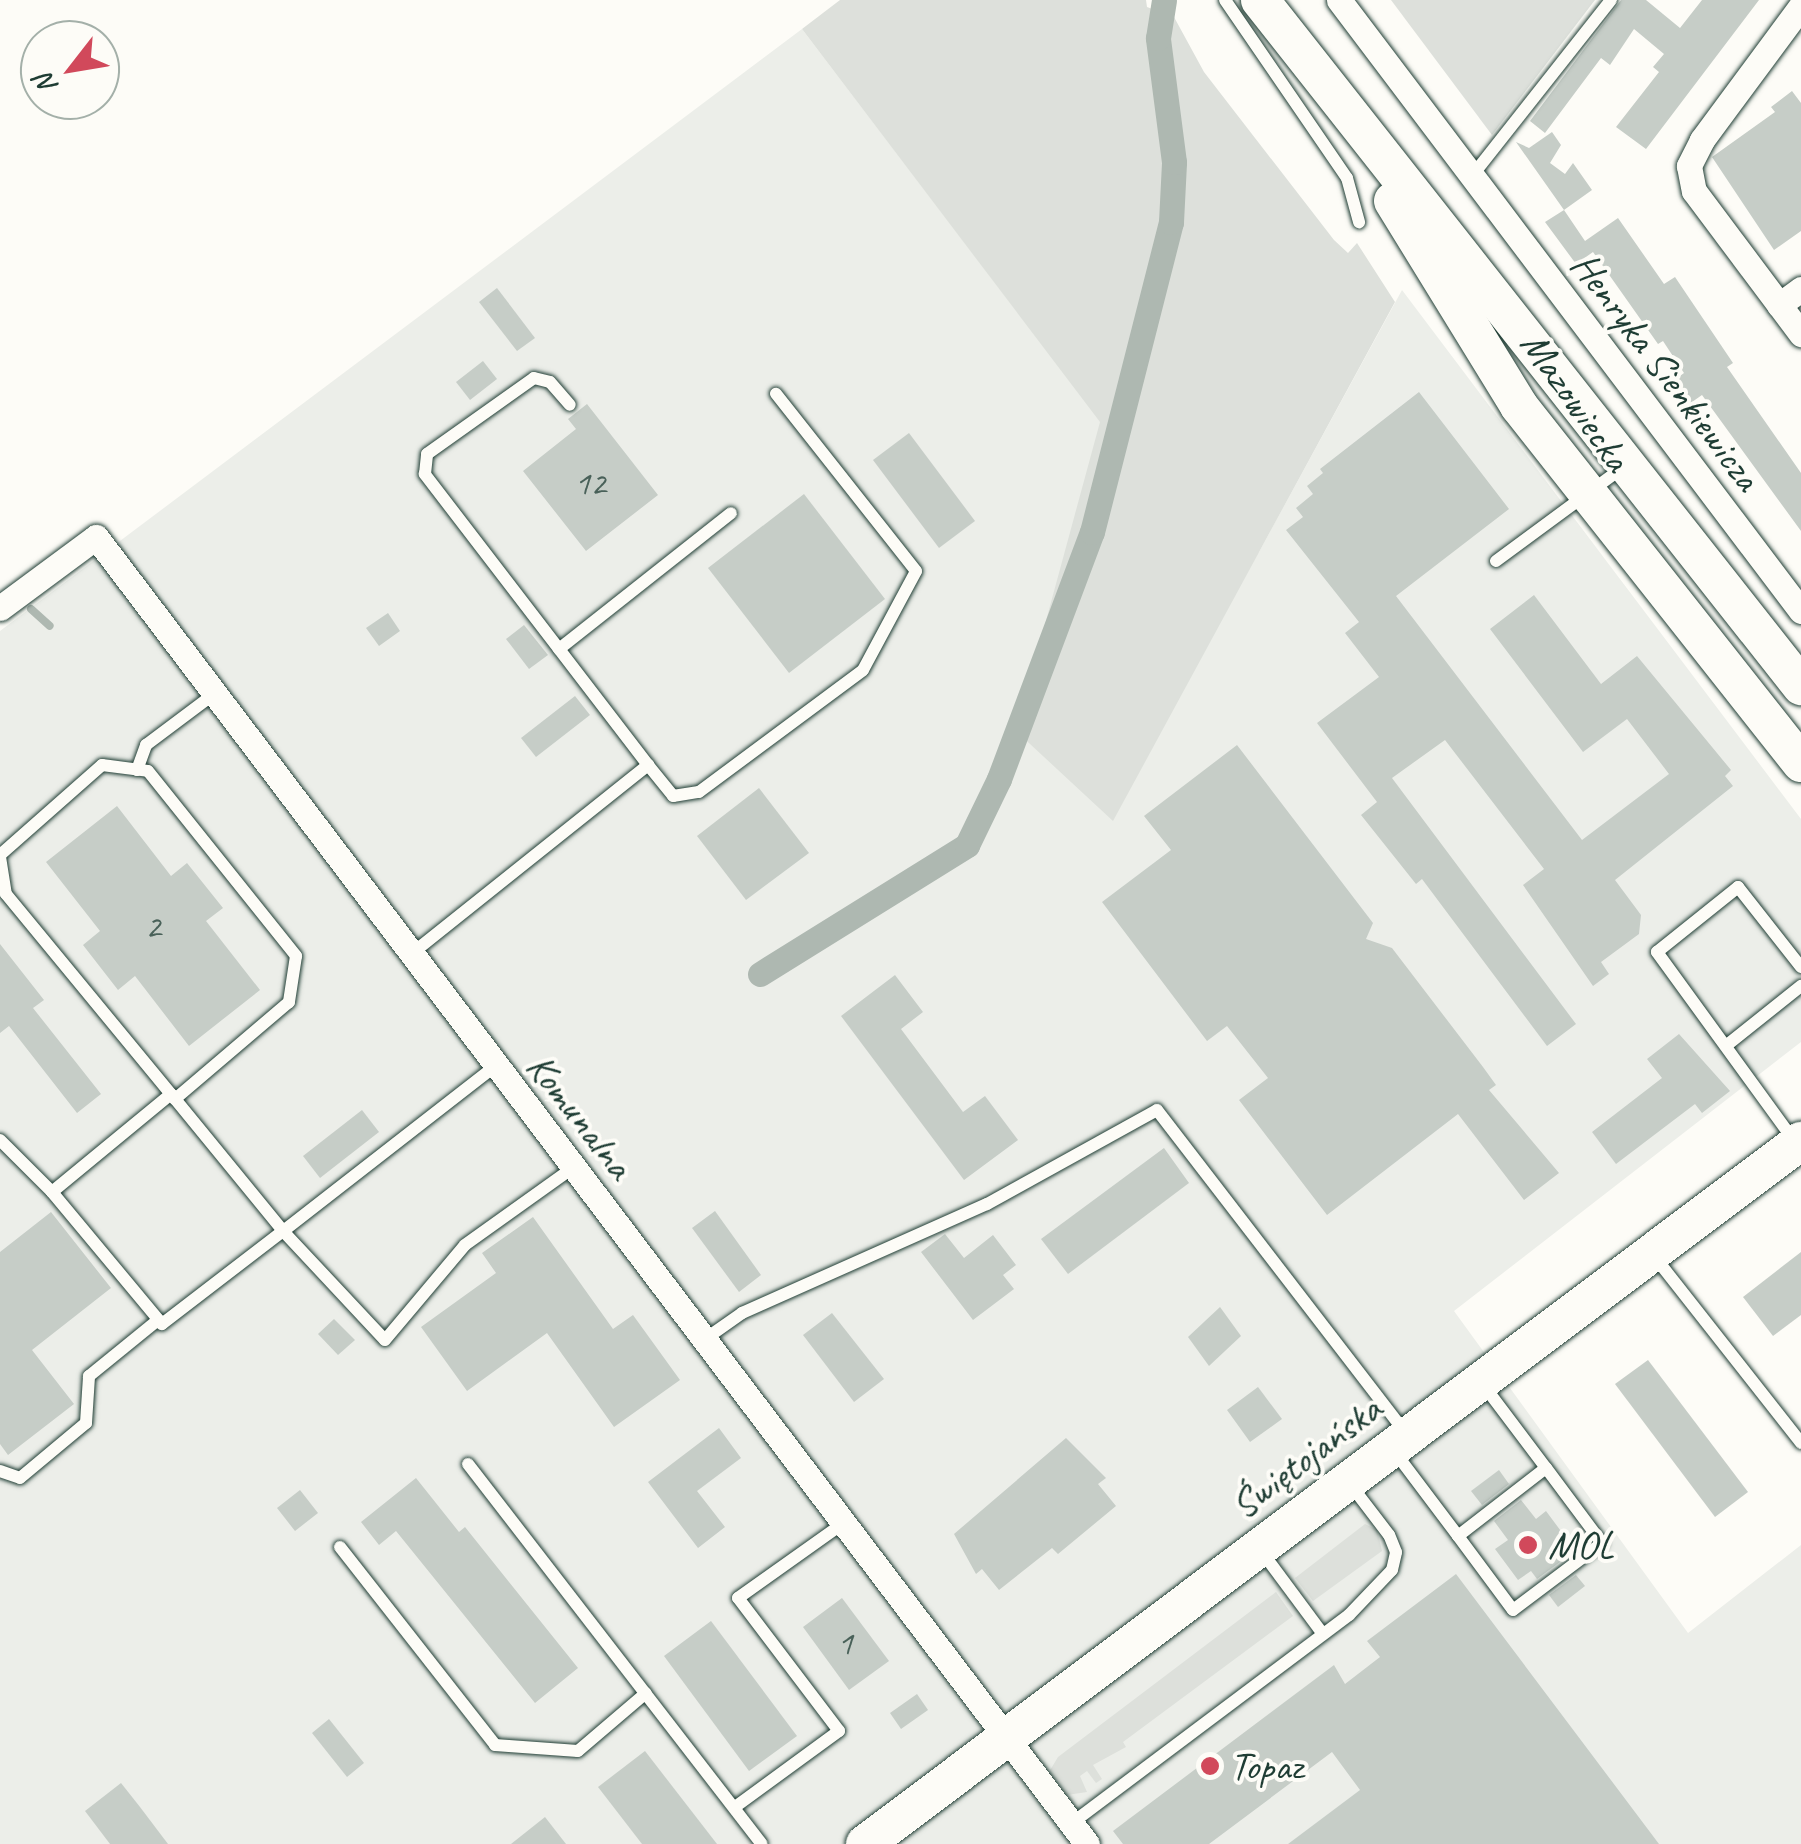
<!DOCTYPE html>
<html>
<head>
<meta charset="utf-8">
<style>
	body { margin:0 }
	#map { position:relative; width:1801px; height:1844px; overflow:hidden; background:#fdfcf7; font-family:Caveat,sans-serif }
	div>[style] { position:absolute }
	[style*='--x'] { left:calc(var(--x)*1px); top:calc(var(--y)*1px); width:calc(var(--w)*1px); rotate:calc(var(--a)*1deg) }
	.built>* { inset:0; background:#eceee9 }
	.green>* { inset:0; background:#dde0db }
	.stream>* { height:8px; margin:-4px; padding:0 4px; transform-origin:4px; border-radius:4px; background:#aeb8b1 }
	.canal>* { height:25px; margin:-12.5px; padding:0 12.5px; transform-origin:12.5px; border-radius:12.5px; background:#aeb8b1 }
	.building>* { inset:0; background:#c6cdc7 }
	.roads { filter:drop-shadow(0 0 2px #1f3d34) drop-shadow(0 0 2px #1f3d34) }
	.lane>* { height:12px; margin:-6px; padding:0 6px; transform-origin:6px; border-radius:6px; background:#fdfcf7 }
	.street>* { height:25px; margin:-12.5px; padding:0 12.5px; transform-origin:12.5px; border-radius:12.5px; background:#fdfcf7 }
	.secondary>* { height:38px; margin:-19px; padding:0 19px; transform-origin:19px; border-radius:19px; background:#fdfcf7 }
	.dots>* { width:28px; height:28px; translate:-50% -50%; box-sizing:border-box; border:5px solid #fdfcf7; border-radius:50% }
	span { translate:-50% -50%; white-space:nowrap; text-align:center; line-height:1.15; -webkit-text-stroke:8px #fdfcf7; paint-order:stroke }
	.number-label { font-size:35px; color:#496159 }
	.number-label span { -webkit-text-stroke-width:0 }
	.street-label { font-size:40px; color:#1f3d34 }
	.poi-label { font-size:40px; color:#1f3d34 }
	.left { translate:0 -50%; text-align:left }
	.north { position:absolute; left:20px; top:20px; width:100px; height:100px; box-sizing:border-box; background:#fdfcf7; border:2px solid #a4b0a9; border-radius:50%; rotate:239deg; font-size:28px; font-weight:700; line-height:40px; text-align:center; color:#1f3d34 }
	.north::after { content:''; display:block; margin:auto; width:35px; height:45px; background:#d1495b; clip-path:polygon(50% 0,100% 100%,50% 72%,0 100%) }
</style>
</head>
<body>
<div id="map">
	<div class="built">
		<div style="clip-path:polygon(802px 29px,1101px 422px,1017px 731px,1259px 552px,1402px 290px,1801px 819px,1801px 1042px,1454px 1311px,1688px 1633px,1801px 1545px,1801px 1844px,0 1844px,0 631px)"></div>
	</div>
	<div class="green">
		<div style="clip-path:polygon(840px 0,1146px 0,1147px 7px,1174px 17px,1204px 72px,1334px 240px,1348px 253px,1357px 243px,1395px 302px,1113px 821px,1016px 731px,1100px 422px,802px 29px)"></div>
		<div style="clip-path:polygon(1391px 0,1595px 0,1492px 135px)"></div>
		<div style="clip-path:polygon(1365px 1524px,1377px 1530px,1382px 1551px,1313px 1601px,1295px 1578px)"></div>
		<div style="clip-path:polygon(1276px 1592px,1293px 1616px,1123px 1742px,1126px 1747px,1093px 1765px,1102px 1779px,1096px 1783px,1087px 1771px,1080px 1776px,1087px 1792px,1067px 1795px,1049px 1772px,1058px 1757px)"></div>
	</div>
	<div class="stream">
		<div style="--x:31;--y:609;--w:25;--a:42"></div>
	</div>
	<div class="canal">
		<div style="--x:760;--y:974;--w:244;--a:-31.9"></div>
		<div style="--x:967;--y:845;--w:73;--a:-64.1"></div>
		<div style="--x:999;--y:779;--w:264;--a:-69.4"></div>
		<div style="--x:1092;--y:532;--w:320;--a:-75.7"></div>
		<div style="--x:1171;--y:222;--w:60;--a:-87.1"></div>
		<div style="--x:1174;--y:162;--w:125;--a:-97.4"></div>
		<div style="--x:1158;--y:38;--w:38;--a:-81"></div>
	</div>
	<div class="building">
		<div style="clip-path:polygon(1621px 0,1646px 0,1680px 28px,1702px 0,1759px 0,1646px 149px,1616px 127px,1659px 72px,1653px 67px,1664px 54px,1634px 29px,1610px 65px,1601px 58px,1545px 133px,1530px 121px)"></div>
		<div style="clip-path:polygon(1792px 91px,1801px 103px,1801px 231px,1774px 250px,1712px 157px,1775px 112px,1771px 107px)"></div>
		<div style="clip-path:polygon(1552px 132px,1561px 145px,1550px 163px,1565px 174px,1573px 163px,1592px 190px,1564px 210px,1516px 142px,1529px 148px)"></div>
		<div style="clip-path:polygon(1564px 210px,1585px 241px,1618px 218px,1664px 284px,1675px 277px,1733px 363px,1727px 367px,1801px 473px,1801px 531px,1702px 395px,1682px 409px,1666px 386px,1684px 373px,1663px 341px,1658px 344px,1593px 252px,1576px 264px,1545px 222px)"></div>
		<div style="clip-path:polygon(497px 288px,535px 338px,517px 351px,479px 302px)"></div>
		<div style="clip-path:polygon(483px 361px,497px 379px,470px 400px,456px 382px)"></div>
		<div style="clip-path:polygon(1419px 392px,1509px 509px,1396px 596px,1582px 840px,1669px 774px,1627px 719px,1583px 752px,1490px 629px,1534px 595px,1601px 684px,1637px 656px,1731px 770px,1725px 776px,1733px 786px,1615px 880px,1641px 915px,1639px 934px,1601px 962px,1609px 974px,1593px 986px,1523px 885px,1544px 869px,1445px 740px,1392px 778px,1576px 1024px,1547px 1046px,1422px 879px,1416px 884px,1361px 815px,1377px 802px,1317px 723px,1379px 677px,1345px 633px,1359px 622px,1286px 530px,1303px 517px,1296px 508px,1313px 494px,1307px 486px,1323px 473px,1320px 469px)"></div>
		<div style="clip-path:polygon(587px 404px,658px 495px,586px 551px,523px 471px,576px 429px,568px 419px)"></div>
		<div style="clip-path:polygon(909px 433px,975px 521px,939px 548px,873px 460px)"></div>
		<div style="clip-path:polygon(804px 494px,885px 599px,789px 673px,708px 568px)"></div>
		<div style="clip-path:polygon(388px 613px,400px 631px,379px 646px,366px 628px)"></div>
		<div style="clip-path:polygon(524px 625px,548px 655px,529px 669px,506px 639px)"></div>
		<div style="clip-path:polygon(575px 696px,590px 715px,536px 757px,521px 738px)"></div>
		<div style="clip-path:polygon(1237px 745px,1373px 923px,1366px 939px,1392px 948px,1483px 1067px,1496px 1085px,1489px 1090px,1559px 1173px,1524px 1200px,1458px 1114px,1327px 1215px,1239px 1100px,1268px 1078px,1227px 1026px,1207px 1041px,1102px 902px,1171px 850px,1144px 816px)"></div>
		<div style="clip-path:polygon(759px 788px,809px 853px,746px 900px,697px 836px)"></div>
		<div style="clip-path:polygon(117px 806px,171px 876px,187px 863px,223px 908px,206px 921px,260px 990px,189px 1046px,135px 976px,118px 990px,83px 945px,100px 931px,46px 862px)"></div>
		<div style="clip-path:polygon(0 944px,44px 1000px,33px 1008px,101px 1094px,77px 1113px,9px 1026px,0 1033px)"></div>
		<div style="clip-path:polygon(895px 975px,923px 1012px,901px 1029px,963px 1112px,985px 1096px,1018px 1140px,964px 1180px,841px 1016px)"></div>
		<div style="clip-path:polygon(1679px 1034px,1730px 1091px,1702px 1113px,1695px 1104px,1616px 1164px,1592px 1132px,1662px 1078px,1647px 1059px)"></div>
		<div style="clip-path:polygon(362px 1110px,379px 1132px,320px 1178px,303px 1156px)"></div>
		<div style="clip-path:polygon(1164px 1148px,1189px 1183px,1068px 1274px,1041px 1239px)"></div>
		<div style="clip-path:polygon(715px 1211px,761px 1275px,739px 1292px,692px 1228px)"></div>
		<div style="clip-path:polygon(51px 1212px,111px 1288px,32px 1350px,74px 1404px,8px 1455px,0 1444px,0 1252px)"></div>
		<div style="clip-path:polygon(533px 1217px,613px 1329px,633px 1315px,680px 1380px,614px 1427px,547px 1333px,467px 1391px,421px 1327px,496px 1273px,482px 1253px)"></div>
		<div style="clip-path:polygon(945px 1234px,964px 1258px,993px 1235px,1016px 1265px,1003px 1275px,1014px 1289px,973px 1320px,921px 1252px)"></div>
		<div style="clip-path:polygon(1801px 1252px,1801px 1315px,1773px 1336px,1743px 1297px)"></div>
		<div style="clip-path:polygon(1220px 1307px,1241px 1336px,1209px 1366px,1188px 1337px)"></div>
		<div style="clip-path:polygon(832px 1313px,884px 1379px,854px 1402px,803px 1335px)"></div>
		<div style="clip-path:polygon(334px 1319px,355px 1340px,338px 1355px,318px 1334px)"></div>
		<div style="clip-path:polygon(1648px 1360px,1748px 1492px,1715px 1517px,1615px 1384px)"></div>
		<div style="clip-path:polygon(1258px 1387px,1282px 1419px,1250px 1442px,1227px 1410px)"></div>
		<div style="clip-path:polygon(719px 1428px,741px 1458px,697px 1491px,725px 1527px,698px 1548px,648px 1482px)"></div>
		<div style="clip-path:polygon(1066px 1438px,1106px 1478px,1098px 1484px,1116px 1506px,1058px 1554px,1052px 1548px,999px 1590px,982px 1569px,976px 1574px,954px 1534px)"></div>
		<div style="clip-path:polygon(1499px 1470px,1509px 1484px,1482px 1505px,1471px 1491px)"></div>
		<div style="clip-path:polygon(416px 1478px,459px 1532px,465px 1527px,578px 1668px,535px 1703px,396px 1531px,379px 1545px,361px 1522px)"></div>
		<div style="clip-path:polygon(300px 1490px,318px 1513px,295px 1531px,277px 1508px)"></div>
		<div style="clip-path:polygon(1521px 1500px,1536px 1519px,1546px 1511px,1569px 1542px,1558px 1550px,1564px 1559px,1537px 1579px,1531px 1571px,1518px 1580px,1495px 1549px,1508px 1540px,1494px 1521px)"></div>
		<div style="clip-path:polygon(1456px 1574px,1659px 1844px,1288px 1844px,1360px 1790px,1332px 1752px,1209px 1844px,1123px 1844px,1113px 1831px,1334px 1665px,1345px 1684px,1380px 1657px,1367px 1641px)"></div>
		<div style="clip-path:polygon(1576px 1575px,1585px 1586px,1558px 1607px,1549px 1595px)"></div>
		<div style="clip-path:polygon(842px 1598px,889px 1661px,849px 1690px,803px 1627px)"></div>
		<div style="clip-path:polygon(711px 1621px,797px 1736px,749px 1771px,664px 1656px)"></div>
		<div style="clip-path:polygon(917px 1694px,928px 1710px,901px 1729px,890px 1713px)"></div>
		<div style="clip-path:polygon(329px 1719px,364px 1763px,347px 1777px,312px 1733px)"></div>
		<div style="clip-path:polygon(645px 1751px,717px 1844px,642px 1844px,598px 1787px)"></div>
		<div style="clip-path:polygon(121px 1783px,140px 1807px,168px 1844px,110px 1844px,85px 1811px)"></div>
		<div style="clip-path:polygon(545px 1817px,566px 1844px,511px 1844px)"></div>
	</div>
	<div class="roads">
		<div class="lane">
			<div style="--x:1225;--y:0;--w:216;--a:55.6"></div>
			<div style="--x:1347;--y:178;--w:46;--a:74.7"></div>
			<div style="--x:1472;--y:176;--w:224;--a:-51.7"></div>
			<div style="--x:1496;--y:561;--w:160;--a:-36.4"></div>
			<div style="--x:559;--y:649;--w:219;--a:-38.3"></div>
			<div style="--x:648;--y:765;--w:40;--a:51"></div>
			<div style="--x:673;--y:796;--w:26;--a:-9"></div>
			<div style="--x:699;--y:792;--w:204;--a:-36.6"></div>
			<div style="--x:863;--y:670;--w:112;--a:-61.8"></div>
			<div style="--x:916;--y:571;--w:226;--a:-128.3"></div>
			<div style="--x:137;--y:770;--w:27;--a:-70"></div>
			<div style="--x:146;--y:745;--w:85;--a:-36.9"></div>
			<div style="--x:0;--y:855;--w:136;--a:-41.4"></div>
			<div style="--x:102;--y:765;--w:46;--a:7.4"></div>
			<div style="--x:148;--y:771;--w:237;--a:51.3"></div>
			<div style="--x:296;--y:956;--w:47;--a:98.7"></div>
			<div style="--x:289;--y:1002;--w:150;--a:139.6"></div>
			<div style="--x:0;--y:857;--w:37;--a:81"></div>
			<div style="--x:6;--y:894;--w:259;--a:50.5"></div>
			<div style="--x:410;--y:955;--w:305;--a:-38.6"></div>
			<div style="--x:648;--y:765;--w:367;--a:-127.5"></div>
			<div style="--x:425;--y:474;--w:20;--a:-84"></div>
			<div style="--x:427;--y:454;--w:131;--a:-35.4"></div>
			<div style="--x:534;--y:378;--w:16;--a:14"></div>
			<div style="--x:550;--y:382;--w:30;--a:49"></div>
			<div style="--x:1727;--y:1045;--w:95;--a:-38.6"></div>
			<div style="--x:494;--y:1067;--w:267;--a:142.1"></div>
			<div style="--x:283;--y:1231;--w:149;--a:46.9"></div>
			<div style="--x:385;--y:1340;--w:124;--a:-49.9"></div>
			<div style="--x:465;--y:1245;--w:130;--a:-35.6"></div>
			<div style="--x:171;--y:1094;--w:177;--a:50.7"></div>
			<div style="--x:283;--y:1231;--w:153;--a:142.5"></div>
			<div style="--x:162;--y:1324;--w:172;--a:-129.8"></div>
			<div style="--x:52;--y:1192;--w:154;--a:-39.5"></div>
			<div style="--x:0;--y:1140;--w:74;--a:45"></div>
			<div style="--x:1795;--y:1142;--w:235;--a:-126"></div>
			<div style="--x:1657;--y:952;--w:104;--a:-38.7"></div>
			<div style="--x:1738;--y:887;--w:102;--a:51.8"></div>
			<div style="--x:1654;--y:1256;--w:238;--a:51.8"></div>
			<div style="--x:708;--y:1337;--w:42;--a:-35.2"></div>
			<div style="--x:742;--y:1313;--w:268;--a:-24"></div>
			<div style="--x:987;--y:1204;--w:194;--a:-28.9"></div>
			<div style="--x:1157;--y:1110;--w:410;--a:52.4"></div>
			<div style="--x:1394;--y:1451;--w:106;--a:53"></div>
			<div style="--x:1458;--y:1536;--w:111;--a:-37.7"></div>
			<div style="--x:1546;--y:1468;--w:106;--a:-127"></div>
			<div style="--x:468;--y:1464;--w:480;--a:52.3"></div>
			<div style="--x:0;--y:1471;--w:21;--a:19"></div>
			<div style="--x:20;--y:1478;--w:86;--a:-39.8"></div>
			<div style="--x:86;--y:1423;--w:47;--a:-86.3"></div>
			<div style="--x:89;--y:1376;--w:89;--a:-39.1"></div>
			<div style="--x:1458;--y:1536;--w:92;--a:53.4"></div>
			<div style="--x:1513;--y:1610;--w:111;--a:-37"></div>
			<div style="--x:1602;--y:1543;--w:94;--a:-126.7"></div>
			<div style="--x:340;--y:1547;--w:251;--a:51.9"></div>
			<div style="--x:495;--y:1745;--w:83;--a:4.1"></div>
			<div style="--x:578;--y:1751;--w:89;--a:-40.5"></div>
			<div style="--x:1262;--y:1552;--w:102;--a:53.4"></div>
			<div style="--x:735;--y:1807;--w:129;--a:-36.2"></div>
			<div style="--x:839;--y:1731;--w:167;--a:-127.2"></div>
			<div style="--x:738;--y:1598;--w:131;--a:-35.4"></div>
			<div style="--x:1072;--y:1823;--w:346;--a:-36.9"></div>
			<div style="--x:1349;--y:1615;--w:62;--a:-46.3"></div>
			<div style="--x:1392;--y:1570;--w:18;--a:-77"></div>
			<div style="--x:1396;--y:1552;--w:18;--a:-112"></div>
			<div style="--x:1389;--y:1535;--w:64;--a:-127.4"></div>
		</div>
		<div class="street">
			<div style="--x:1339;--y:0;--w:766;--a:52.91"></div>
			<div style="--x:1801;--y:6;--w:167;--a:126.5"></div>
			<div style="--x:1702;--y:140;--w:29;--a:117"></div>
			<div style="--x:1689;--y:166;--w:25;--a:79"></div>
			<div style="--x:1694;--y:191;--w:179;--a:53.2"></div>
			<div style="--x:1779;--y:305;--w:27;--a:-36"></div>
			<div style="--x:0;--y:608;--w:119;--a:-36.5"></div>
			<div style="--x:96;--y:537;--w:1640;--a:52.83"></div>
		</div>
		<div class="secondary">
			<div style="--x:1260;--y:0;--w:874;--a:51.74"></div>
			<div style="--x:1393;--y:201;--w:241;--a:58.4"></div>
			<div style="--x:1519;--y:406;--w:455;--a:51.7"></div>
			<div style="--x:865;--y:1844;--w:1171;--a:-36.91"></div>
		</div>
	</div>
	<div class="dots">
		<div style="left:1528px;top:1545px;background:#d1495b"></div>
		<div style="left:1210px;top:1766px;background:#d1495b"></div>
	</div>
	<div class="number-label">
		<span style="left:590px;top:483px">12</span>
		<span style="left:153px;top:926px">2</span>
		<span style="left:845px;top:1643px">1</span>
	</div>
	<div class="street-label">
		<span style="left:1666px;top:371px;rotate:53deg">Henryka Sienkiewicza</span>
		<span style="left:1576px;top:401px;rotate:55deg">Mazowiecka</span>
		<span style="left:580px;top:1116px;rotate:52deg">Komunalna</span>
		<span style="left:1306px;top:1457px;rotate:-37deg">Świętojańska</span>
	</div>
	<div class="poi-label">
		<span class="left" style="left:1548px;top:1545px">MOL</span>
		<span class="left" style="left:1230px;top:1766px">Topaz</span>
	</div>
	<div class="north">N</div>
</div>
</body>
</html>
